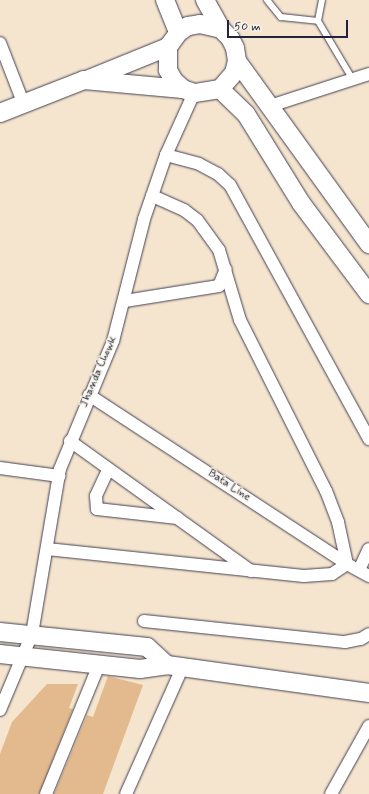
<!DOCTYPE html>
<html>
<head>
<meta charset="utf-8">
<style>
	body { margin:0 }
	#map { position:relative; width:369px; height:794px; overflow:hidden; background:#f5e5ce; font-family:Mynerve,sans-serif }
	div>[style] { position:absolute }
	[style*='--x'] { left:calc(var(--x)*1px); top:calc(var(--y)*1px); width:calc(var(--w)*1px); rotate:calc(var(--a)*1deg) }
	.building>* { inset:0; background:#e3ba8d }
	.roads { filter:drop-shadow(0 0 1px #423f51) drop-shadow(0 0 1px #423f51) }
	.lane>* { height:6px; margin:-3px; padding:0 3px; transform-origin:3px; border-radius:3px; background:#fff }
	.street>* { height:12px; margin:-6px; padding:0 6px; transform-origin:6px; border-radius:6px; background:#fff }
	.secondary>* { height:18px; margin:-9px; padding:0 9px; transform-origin:9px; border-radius:9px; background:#fff }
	span { translate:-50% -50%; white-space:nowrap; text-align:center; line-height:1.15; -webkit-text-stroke:3px #f7f3e8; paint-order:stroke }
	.street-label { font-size:12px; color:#22223b }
	.scale { position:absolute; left:227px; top:20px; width:121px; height:18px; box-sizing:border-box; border:2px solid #22223b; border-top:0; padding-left:5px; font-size:12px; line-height:14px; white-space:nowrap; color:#22223b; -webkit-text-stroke:3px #f7f3e8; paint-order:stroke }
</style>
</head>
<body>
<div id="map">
	<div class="building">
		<div style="clip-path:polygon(108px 676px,143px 685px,103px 794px,54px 794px,87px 715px,93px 717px)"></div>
		<div style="clip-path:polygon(47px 684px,78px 684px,69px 708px,73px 709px,39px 794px,0 794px,0 754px,12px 722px)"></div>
	</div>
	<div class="roads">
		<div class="lane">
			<div style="--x:267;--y:0;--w:22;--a:51"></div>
			<div style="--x:281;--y:17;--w:37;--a:6"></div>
			<div style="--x:322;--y:0;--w:21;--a:101"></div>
			<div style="--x:318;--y:21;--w:69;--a:59.3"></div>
		</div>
		<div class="street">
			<div style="--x:0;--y:43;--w:66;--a:68.8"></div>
			<div style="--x:270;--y:106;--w:104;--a:-17.9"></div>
			<div style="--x:166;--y:155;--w:34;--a:15"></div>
			<div style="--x:199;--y:164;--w:21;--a:28"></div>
			<div style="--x:218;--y:174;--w:16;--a:43"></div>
			<div style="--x:230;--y:185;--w:290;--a:61.3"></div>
			<div style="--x:125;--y:301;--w:95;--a:-9.1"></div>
			<div style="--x:219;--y:286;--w:18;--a:-68"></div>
			<div style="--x:89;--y:395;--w:308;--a:33.2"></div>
			<div style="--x:347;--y:564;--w:25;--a:29"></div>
			<div style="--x:70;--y:441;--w:223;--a:35.7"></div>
			<div style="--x:0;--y:468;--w:60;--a:7.7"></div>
			<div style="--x:108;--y:470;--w:29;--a:115"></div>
			<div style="--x:96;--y:496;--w:13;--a:86"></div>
			<div style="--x:97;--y:509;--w:81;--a:6.4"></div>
			<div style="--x:47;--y:549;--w:258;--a:6"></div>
			<div style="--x:304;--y:576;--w:28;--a:-4"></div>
			<div style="--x:332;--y:574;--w:18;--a:-34"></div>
			<div style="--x:347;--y:564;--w:43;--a:-102.1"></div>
			<div style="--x:338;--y:522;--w:33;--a:-111"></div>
			<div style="--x:326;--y:491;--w:191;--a:-116.7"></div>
			<div style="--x:240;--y:320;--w:73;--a:-106.7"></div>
			<div style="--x:219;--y:250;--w:37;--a:-126"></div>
			<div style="--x:197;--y:220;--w:16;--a:-142"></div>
			<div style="--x:184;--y:210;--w:35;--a:-156"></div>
			<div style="--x:359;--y:570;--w:23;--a:-65"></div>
			<div style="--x:144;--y:621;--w:202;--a:6"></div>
			<div style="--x:345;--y:642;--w:16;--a:-11"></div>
			<div style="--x:361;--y:639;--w:9;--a:-32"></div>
			<div style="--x:0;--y:710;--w:82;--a:-67.2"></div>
			<div style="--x:32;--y:634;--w:167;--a:-80.4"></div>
			<div style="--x:60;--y:469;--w:139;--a:-67.5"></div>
			<div style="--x:113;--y:341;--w:126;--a:-75.7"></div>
			<div style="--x:144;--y:219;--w:68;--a:-71"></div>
			<div style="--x:166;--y:155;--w:68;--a:-65.7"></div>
			<div style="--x:46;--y:794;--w:139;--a:-67.7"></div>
			<div style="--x:126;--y:794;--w:138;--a:-66"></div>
			<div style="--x:331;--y:794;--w:78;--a:-60.8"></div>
		</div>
		<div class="secondary">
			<div style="--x:165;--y:0;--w:35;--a:68"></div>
			<div style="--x:205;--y:0;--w:33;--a:61"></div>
			<div style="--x:221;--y:29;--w:13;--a:45"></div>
			<div style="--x:230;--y:38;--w:11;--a:63"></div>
			<div style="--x:235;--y:48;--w:13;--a:81"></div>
			<div style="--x:237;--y:61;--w:12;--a:104"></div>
			<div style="--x:234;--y:73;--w:21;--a:131"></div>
			<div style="--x:220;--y:89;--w:26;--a:171"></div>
			<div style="--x:194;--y:93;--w:12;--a:-160"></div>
			<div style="--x:183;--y:89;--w:12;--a:-138"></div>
			<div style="--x:174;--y:81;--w:13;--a:-119"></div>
			<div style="--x:168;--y:70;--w:23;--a:-90"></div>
			<div style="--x:168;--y:47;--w:17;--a:-54"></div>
			<div style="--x:178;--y:33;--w:12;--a:-35"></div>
			<div style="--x:188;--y:26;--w:12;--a:-9"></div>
			<div style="--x:200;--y:24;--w:22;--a:13"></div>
			<div style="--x:237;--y:61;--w:226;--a:54.2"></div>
			<div style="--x:89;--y:79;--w:85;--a:-22.1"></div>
			<div style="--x:220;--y:89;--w:36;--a:44"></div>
			<div style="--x:246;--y:114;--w:105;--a:58.3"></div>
			<div style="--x:301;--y:203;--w:114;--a:53.2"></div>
			<div style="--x:0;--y:113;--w:90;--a:-21.4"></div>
			<div style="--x:84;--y:80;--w:99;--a:5.2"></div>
			<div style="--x:0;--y:632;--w:148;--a:5.8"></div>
			<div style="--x:147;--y:647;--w:27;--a:42"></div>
			<div style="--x:0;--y:654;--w:141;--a:6.1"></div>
			<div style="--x:140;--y:669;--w:27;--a:-8"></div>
			<div style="--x:167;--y:665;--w:204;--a:7.9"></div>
		</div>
	</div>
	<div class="street-label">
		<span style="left:99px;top:372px;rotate:-67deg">Jhanda Chowk</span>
		<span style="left:229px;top:486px;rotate:33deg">Bata Line</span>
	</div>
	<div class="scale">50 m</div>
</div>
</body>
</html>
